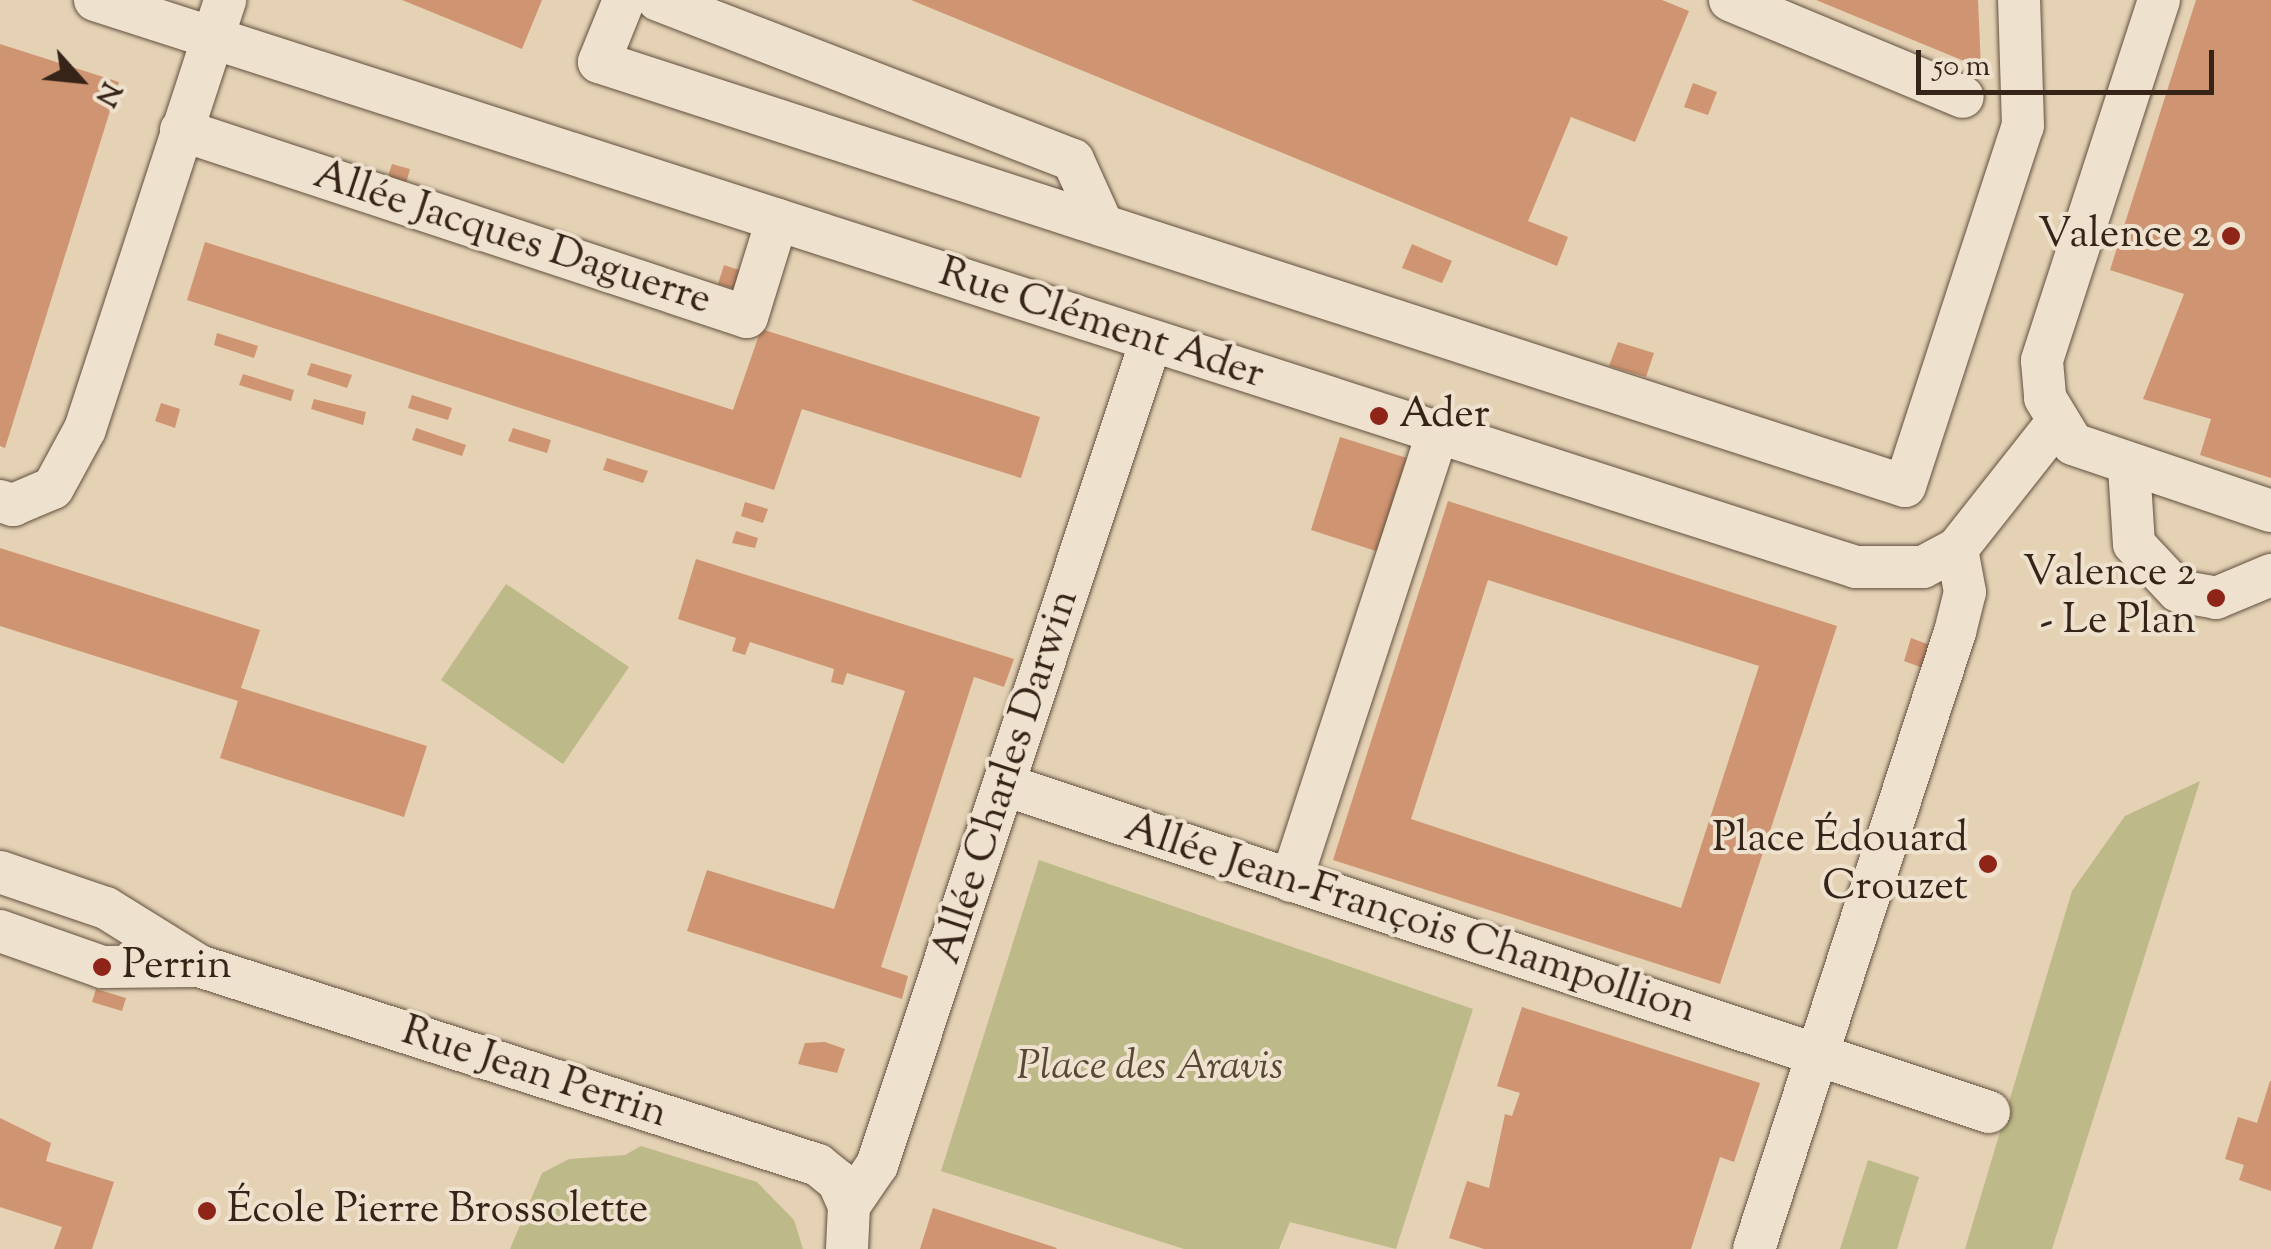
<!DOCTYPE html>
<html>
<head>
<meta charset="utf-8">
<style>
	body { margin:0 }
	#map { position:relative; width:2271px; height:1249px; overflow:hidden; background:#e5d2b5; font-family:"Sorts Mill Goudy",serif }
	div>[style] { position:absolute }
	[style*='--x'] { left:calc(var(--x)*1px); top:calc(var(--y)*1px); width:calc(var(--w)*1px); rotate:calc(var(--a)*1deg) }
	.green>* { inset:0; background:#bdb988 }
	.building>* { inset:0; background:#cf9471 }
	.roads { filter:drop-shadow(0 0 2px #62503f) drop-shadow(0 0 2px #62503f) }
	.minor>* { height:42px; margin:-21px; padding:0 21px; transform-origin:21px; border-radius:21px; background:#eee2cf }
	.dots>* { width:28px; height:28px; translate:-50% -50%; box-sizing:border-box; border:5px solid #eee2cf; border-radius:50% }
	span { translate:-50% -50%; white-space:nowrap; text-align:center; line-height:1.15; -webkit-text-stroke:8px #eee2cf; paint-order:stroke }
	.poi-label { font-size:42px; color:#362418 }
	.right { translate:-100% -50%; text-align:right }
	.left { translate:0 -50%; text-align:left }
	.street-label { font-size:42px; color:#362418 }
	.park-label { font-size:42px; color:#584934; font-style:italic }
	.north { position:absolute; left:30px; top:30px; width:100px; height:100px; -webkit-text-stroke:8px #eee2cf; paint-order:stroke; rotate:117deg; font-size:28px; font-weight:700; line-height:40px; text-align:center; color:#362418 }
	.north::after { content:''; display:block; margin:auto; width:35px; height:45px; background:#362418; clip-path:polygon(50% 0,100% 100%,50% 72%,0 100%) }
	.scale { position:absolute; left:1916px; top:50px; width:298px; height:45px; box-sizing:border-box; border:5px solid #362418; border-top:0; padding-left:12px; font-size:30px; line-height:35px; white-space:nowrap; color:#362418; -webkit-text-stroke:8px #eee2cf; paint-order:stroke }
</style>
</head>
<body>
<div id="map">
	<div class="green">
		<div style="clip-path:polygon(506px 584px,629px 667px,563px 764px,441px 680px)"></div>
		<div style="clip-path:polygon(2200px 781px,2052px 1249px,1965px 1249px,2072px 891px,2125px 816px)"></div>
		<div style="clip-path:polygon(1039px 860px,1473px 1009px,1396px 1249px,1290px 1222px,1279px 1249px,1184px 1249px,941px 1171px)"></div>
		<div style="clip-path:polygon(641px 1146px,757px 1182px,794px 1220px,803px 1249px,510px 1249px,542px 1173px,569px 1159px,625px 1155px)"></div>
		<div style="clip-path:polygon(1868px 1160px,1919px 1177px,1897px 1249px,1840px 1249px)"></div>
	</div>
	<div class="building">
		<div style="clip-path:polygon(402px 0,542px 0,522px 49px)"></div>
		<div style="clip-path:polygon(911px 0,1662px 0,1689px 11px,1635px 142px,1571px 117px,1528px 221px,1568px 237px,1557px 266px)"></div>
		<div style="clip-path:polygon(1816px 0,1978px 0,1981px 68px)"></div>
		<div style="clip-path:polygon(2196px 0,2271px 0,2271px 478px,2200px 455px,2211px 419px,2143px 399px,2184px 294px,2110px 270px)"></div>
		<div style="clip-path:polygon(0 44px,119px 82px,5px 448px,0 446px)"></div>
		<div style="clip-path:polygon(1693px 83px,1717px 92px,1708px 115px,1684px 107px)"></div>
		<div style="clip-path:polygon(392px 164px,410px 169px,405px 187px,386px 182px)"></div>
		<div style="clip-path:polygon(205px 242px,733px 410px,761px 329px,1040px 417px,1021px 478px,802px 409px,774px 490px,187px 300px)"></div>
		<div style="clip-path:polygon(1412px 244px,1452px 261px,1442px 283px,1402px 268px)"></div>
		<div style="clip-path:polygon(724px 265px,745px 272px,738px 290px,718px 284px)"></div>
		<div style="clip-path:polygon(217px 333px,258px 346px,254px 358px,214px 345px)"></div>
		<div style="clip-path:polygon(1618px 342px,1654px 353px,1646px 377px,1609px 366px)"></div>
		<div style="clip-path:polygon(311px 363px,352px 375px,347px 388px,307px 375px)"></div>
		<div style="clip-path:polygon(243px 374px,294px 390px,291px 401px,239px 385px)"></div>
		<div style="clip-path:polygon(412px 395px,452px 408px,448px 420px,408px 408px)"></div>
		<div style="clip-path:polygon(314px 399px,366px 412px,363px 425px,311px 409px)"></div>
		<div style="clip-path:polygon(161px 403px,180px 409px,175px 428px,155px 421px)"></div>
		<div style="clip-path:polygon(416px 428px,466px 445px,462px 456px,412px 440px)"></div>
		<div style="clip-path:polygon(513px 428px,551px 440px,547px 453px,508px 441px)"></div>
		<div style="clip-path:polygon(1340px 437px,1410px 459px,1379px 552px,1311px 530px)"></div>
		<div style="clip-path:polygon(607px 458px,648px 471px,643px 483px,603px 470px)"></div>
		<div style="clip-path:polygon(evenodd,1448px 501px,1837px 626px,1720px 984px,1333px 860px,1448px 501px,1488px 580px,1759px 666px,1681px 908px,1411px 819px,1488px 580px)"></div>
		<div style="clip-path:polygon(745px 502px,768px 509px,763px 523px,741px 516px)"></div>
		<div style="clip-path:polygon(736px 531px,758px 538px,755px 548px,732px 543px)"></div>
		<div style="clip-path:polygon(0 548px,260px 630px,241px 688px,427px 746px,404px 817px,220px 758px,238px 701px,0 626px)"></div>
		<div style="clip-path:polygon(696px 559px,1014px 659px,1004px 687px,974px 677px,881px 967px,908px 976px,902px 999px,687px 931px,707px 870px,834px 909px,905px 691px,847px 673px,843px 685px,831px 682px,834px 669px,750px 642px,745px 655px,732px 651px,736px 638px,678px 619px)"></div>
		<div style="clip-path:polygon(1911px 638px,1935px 647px,1928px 670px,1904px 661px)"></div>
		<div style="clip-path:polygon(96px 989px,126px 998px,122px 1011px,92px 1002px)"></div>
		<div style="clip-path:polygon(1522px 1007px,1760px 1083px,1734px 1162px,1720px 1157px,1691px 1249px,1484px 1249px,1449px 1238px,1467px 1181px,1489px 1188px,1505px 1114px,1512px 1116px,1520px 1093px,1497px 1086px)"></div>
		<div style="clip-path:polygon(825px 1042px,845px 1049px,837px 1073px,798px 1064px,805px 1043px)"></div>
		<div style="clip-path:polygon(2270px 1081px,2271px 1081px,2271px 1191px,2239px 1180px,2244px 1165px,2225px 1159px,2238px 1117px,2257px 1123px)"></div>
		<div style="clip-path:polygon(0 1118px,51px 1143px,46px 1161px,114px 1182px,92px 1249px,54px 1249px,62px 1227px,0 1207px)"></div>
		<div style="clip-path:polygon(933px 1208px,1057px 1248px,1056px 1249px,920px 1249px)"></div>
	</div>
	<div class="roads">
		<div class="minor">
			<div style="--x:95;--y:0;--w:1850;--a:17.85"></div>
			<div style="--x:1856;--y:567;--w:67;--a:0"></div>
			<div style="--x:1923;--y:567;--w:38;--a:-28"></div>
			<div style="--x:1957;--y:549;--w:158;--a:-51.7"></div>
			<div style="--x:624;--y:0;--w:67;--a:112"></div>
			<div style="--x:599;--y:62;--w:1373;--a:17.99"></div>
			<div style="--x:1905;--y:486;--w:379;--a:-71.9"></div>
			<div style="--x:2023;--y:126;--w:126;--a:-91.8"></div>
			<div style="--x:658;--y:0;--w:445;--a:21.1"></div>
			<div style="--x:1073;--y:160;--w:72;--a:65.6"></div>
			<div style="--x:1730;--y:0;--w:252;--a:22.6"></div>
			<div style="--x:2159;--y:0;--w:379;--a:108"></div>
			<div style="--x:2042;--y:361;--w:37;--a:85"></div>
			<div style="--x:2045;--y:398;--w:54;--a:58.7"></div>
			<div style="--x:2073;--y:444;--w:209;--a:18.7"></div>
			<div style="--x:181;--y:130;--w:596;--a:18.28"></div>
			<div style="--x:747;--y:317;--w:102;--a:-72.8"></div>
			<div style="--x:2129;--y:467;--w:77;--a:86.3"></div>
			<div style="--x:2134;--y:544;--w:64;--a:46.9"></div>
			<div style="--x:2178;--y:591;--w:39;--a:10"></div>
			<div style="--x:2216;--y:598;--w:60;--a:-22.7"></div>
			<div style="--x:0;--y:501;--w:14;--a:17"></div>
			<div style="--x:13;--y:505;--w:43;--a:-23"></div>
			<div style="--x:53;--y:488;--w:67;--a:-61.5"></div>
			<div style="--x:85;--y:429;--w:451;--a:-71.9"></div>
			<div style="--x:1005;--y:785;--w:1037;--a:18.38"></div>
			<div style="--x:0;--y:872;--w:112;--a:18.8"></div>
			<div style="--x:106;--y:908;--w:110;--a:31.9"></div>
			<div style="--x:199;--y:966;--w:650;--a:17.82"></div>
			<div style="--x:818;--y:1165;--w:26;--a:39"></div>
			<div style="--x:838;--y:1181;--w:27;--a:66"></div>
			<div style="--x:849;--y:1206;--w:43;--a:92.7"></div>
			<div style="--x:1291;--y:881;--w:469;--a:-71.9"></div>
			<div style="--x:0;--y:931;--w:108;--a:19.4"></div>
			<div style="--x:102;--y:967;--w:97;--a:-0.6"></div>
			<div style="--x:849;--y:1206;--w:50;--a:-55.7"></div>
			<div style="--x:877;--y:1165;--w:868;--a:-71.61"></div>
			<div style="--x:1754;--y:1249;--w:649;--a:-71.96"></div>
			<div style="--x:1955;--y:632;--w:41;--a:-76"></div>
			<div style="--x:1965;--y:592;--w:44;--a:-100.5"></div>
		</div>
	</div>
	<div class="dots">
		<div style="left:2231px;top:236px;background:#8f2418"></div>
		<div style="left:1379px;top:416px;background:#8f2418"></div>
		<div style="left:2216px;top:598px;background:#8f2418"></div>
		<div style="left:1988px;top:864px;background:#8f2418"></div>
		<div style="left:102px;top:967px;background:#8f2418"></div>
		<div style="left:207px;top:1211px;background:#8f2418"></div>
	</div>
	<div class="poi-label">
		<span class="right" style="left:2211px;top:236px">Valence 2</span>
		<span class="left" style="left:1399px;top:416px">Ader</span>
		<span class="right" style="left:2196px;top:598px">Valence 2<br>- Le Plan</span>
		<span class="right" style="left:1968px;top:864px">Place Édouard<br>Crouzet</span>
		<span class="left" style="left:122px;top:967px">Perrin</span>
		<span class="left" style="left:227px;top:1211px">École Pierre Brossolette</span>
	</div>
	<div class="street-label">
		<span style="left:512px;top:239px;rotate:18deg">Allée Jacques Daguerre</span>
		<span style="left:1101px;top:325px;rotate:18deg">Rue Clément Ader</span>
		<span style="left:1007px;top:777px;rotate:-72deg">Allée Charles Darwin</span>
		<span style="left:1410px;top:920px;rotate:18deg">Allée Jean-François Champollion</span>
		<span style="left:534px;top:1074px;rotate:18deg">Rue Jean Perrin</span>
	</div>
	<div class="park-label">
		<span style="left:1150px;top:1068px">Place des Aravis</span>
	</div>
	<div class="north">N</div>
	<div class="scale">50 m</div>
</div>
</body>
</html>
